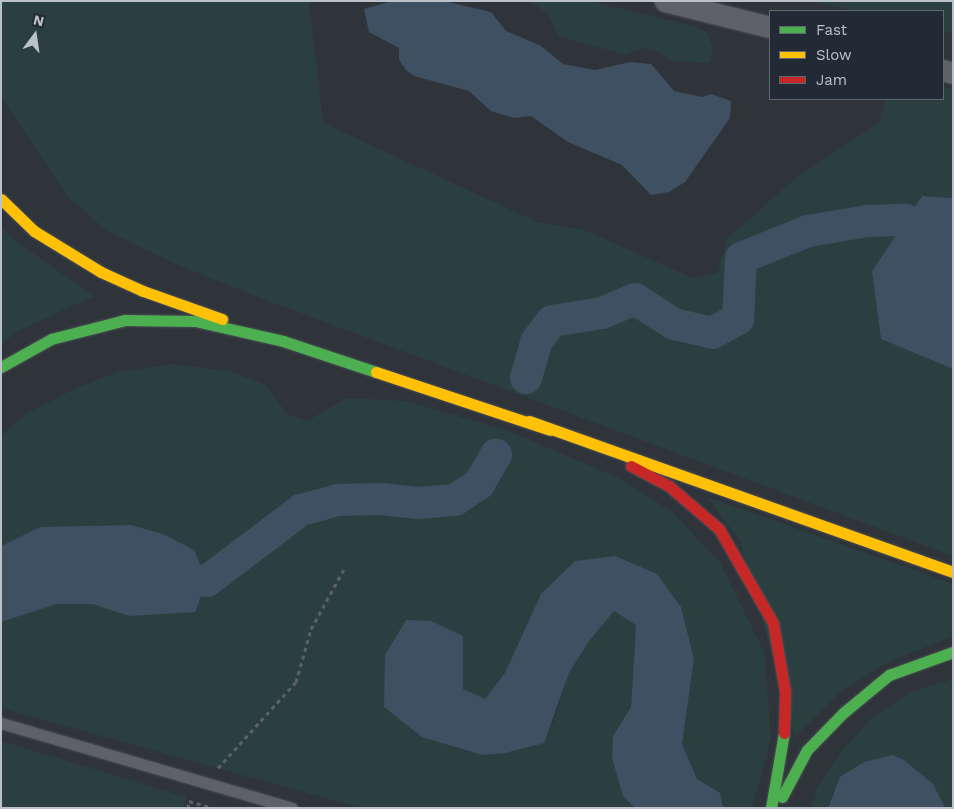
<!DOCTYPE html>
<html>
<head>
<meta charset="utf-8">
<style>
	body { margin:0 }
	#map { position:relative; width:954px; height:809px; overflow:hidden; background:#2e343a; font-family:"Work Sans",sans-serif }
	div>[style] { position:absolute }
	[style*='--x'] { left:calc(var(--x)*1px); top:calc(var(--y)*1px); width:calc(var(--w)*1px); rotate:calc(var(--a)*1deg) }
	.green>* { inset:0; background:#2c3f40 }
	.water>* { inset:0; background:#3f5062 }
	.river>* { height:32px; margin:-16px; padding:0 16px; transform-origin:16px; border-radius:16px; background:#3f5062 }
	.path>* { height:3px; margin-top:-1.5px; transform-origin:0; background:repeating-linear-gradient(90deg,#5c6165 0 4px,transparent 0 8px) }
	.roads { filter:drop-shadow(0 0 1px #4c5055) drop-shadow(0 0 1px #4c5055) }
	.lane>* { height:11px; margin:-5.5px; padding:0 5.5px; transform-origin:5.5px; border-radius:5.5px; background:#5e6268 }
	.street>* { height:21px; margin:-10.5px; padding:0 10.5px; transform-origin:10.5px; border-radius:10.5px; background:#5e6268 }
	.fast>* { height:11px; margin:-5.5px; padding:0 5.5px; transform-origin:5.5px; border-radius:5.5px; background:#4caf50 }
	.slow>* { height:11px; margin:-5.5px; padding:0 5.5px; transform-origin:5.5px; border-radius:5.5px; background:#ffc107 }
	.jam>* { height:11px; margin:-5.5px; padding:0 5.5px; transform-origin:5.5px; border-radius:5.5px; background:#c62828 }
	span { translate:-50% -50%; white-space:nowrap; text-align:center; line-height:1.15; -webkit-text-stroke:5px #222b35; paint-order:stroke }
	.frame { position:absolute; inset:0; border:2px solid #bac1ca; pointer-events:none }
	.legend { position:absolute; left:769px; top:10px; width:175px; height:90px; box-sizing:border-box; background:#222b35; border:1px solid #5f6771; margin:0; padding:6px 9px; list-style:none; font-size:15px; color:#bac1ca }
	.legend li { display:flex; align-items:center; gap:10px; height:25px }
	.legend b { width:25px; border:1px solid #5f6771 }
	.north { position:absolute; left:10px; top:10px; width:50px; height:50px; -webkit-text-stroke:4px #222b35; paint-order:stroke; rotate:14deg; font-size:14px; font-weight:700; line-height:20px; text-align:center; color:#bac1ca }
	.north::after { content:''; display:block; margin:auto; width:18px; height:22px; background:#bac1ca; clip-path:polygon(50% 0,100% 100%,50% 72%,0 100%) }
</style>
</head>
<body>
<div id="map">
	<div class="green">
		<div style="clip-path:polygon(1px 1px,309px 1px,323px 123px,537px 222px,584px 230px,693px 278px,717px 273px,727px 239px,798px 176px,880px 122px,886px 99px,943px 99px,943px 87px,953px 89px,953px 198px,922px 196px,872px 271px,881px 339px,953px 369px,953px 556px,271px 302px,176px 264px,107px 231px,68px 197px,1px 96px)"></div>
		<div style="clip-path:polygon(530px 1px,589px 1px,693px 26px,707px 32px,713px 49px,710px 63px,671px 61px,657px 51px,642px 48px,626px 55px,558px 36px,548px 14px)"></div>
		<div style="clip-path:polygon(812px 1px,953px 1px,953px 34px,943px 31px,943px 11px,855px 11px)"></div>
		<div style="clip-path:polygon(1px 226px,14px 240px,94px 296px,18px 331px,1px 344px)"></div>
		<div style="clip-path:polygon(171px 364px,229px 371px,266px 385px,287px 414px,307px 421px,347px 398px,405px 401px,506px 430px,616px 477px,670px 510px,719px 561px,764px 652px,771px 739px,752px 808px,723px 808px,720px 793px,697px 779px,682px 744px,694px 659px,681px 607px,541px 594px,505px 674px,485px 699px,463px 689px,455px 748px,482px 755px,505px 753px,553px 723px,569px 673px,589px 641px,614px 611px,636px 624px,631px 707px,613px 736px,623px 796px,635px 808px,362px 808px,1px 708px,1px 622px,57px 604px,92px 604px,129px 616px,131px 525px,40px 527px,1px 546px,1px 436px,27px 413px,70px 391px,117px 372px)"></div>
		<div style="clip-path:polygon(707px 497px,953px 584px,953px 636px,886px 663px,843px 690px,795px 736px,740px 541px)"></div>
		<div style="clip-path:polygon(953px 679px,953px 808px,945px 808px,892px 755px,864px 762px,833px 792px,828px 808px,811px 808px,817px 787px,841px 752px,872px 718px,911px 692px)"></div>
		<div style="clip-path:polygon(1px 741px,186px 797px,184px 808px,1px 808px)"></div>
	</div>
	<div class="water">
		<div style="clip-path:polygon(392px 1px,444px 1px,491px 12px,506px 31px,541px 46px,563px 64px,595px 70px,630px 62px,651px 64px,674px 91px,702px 97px,711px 94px,731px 101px,730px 118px,685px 182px,669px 192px,651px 195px,622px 165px,568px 142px,531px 116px,514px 118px,491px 111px,469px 91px,414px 76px,406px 70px,399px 60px,399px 48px,369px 32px,364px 9px)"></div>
		<div style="clip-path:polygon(922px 196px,953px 198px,953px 369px,881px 339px,872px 271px)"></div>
		<div style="clip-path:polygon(131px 525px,163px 534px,194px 550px,207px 581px,195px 612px,129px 616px,92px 604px,57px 604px,1px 622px,1px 546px,40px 527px)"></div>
		<div style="clip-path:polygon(615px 556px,657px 574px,681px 607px,694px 659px,682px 744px,697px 779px,720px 793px,723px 808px,635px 808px,623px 796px,612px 758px,613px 736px,631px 707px,636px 625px,614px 611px,589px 641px,569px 673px,544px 743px,505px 753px,482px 755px,422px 737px,384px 707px,385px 655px,406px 620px,431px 621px,463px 636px,463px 689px,485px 699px,505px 673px,541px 594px,575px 561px)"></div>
		<div style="clip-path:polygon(892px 755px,904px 760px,933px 784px,945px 808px,828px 808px,840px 777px,864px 762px)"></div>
	</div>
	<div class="river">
		<div style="--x:526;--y:378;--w:37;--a:-74"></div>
		<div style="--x:536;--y:342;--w:26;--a:-53"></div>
		<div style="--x:552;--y:321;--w:51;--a:-9.1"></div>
		<div style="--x:602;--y:313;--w:36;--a:-23"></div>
		<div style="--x:635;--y:299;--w:46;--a:32.7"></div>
		<div style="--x:674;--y:324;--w:39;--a:13"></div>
		<div style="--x:712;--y:333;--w:30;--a:-28"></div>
		<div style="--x:738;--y:319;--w:61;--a:-87.2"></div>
		<div style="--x:741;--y:258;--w:72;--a:-21.9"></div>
		<div style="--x:808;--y:231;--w:60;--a:-9.6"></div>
		<div style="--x:867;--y:221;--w:38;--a:-2"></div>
		<div style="--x:905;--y:220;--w:52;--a:22.6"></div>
		<div style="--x:163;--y:579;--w:44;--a:2.6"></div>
		<div style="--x:207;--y:581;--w:118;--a:-37.1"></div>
		<div style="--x:301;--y:510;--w:38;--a:-15"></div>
		<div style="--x:338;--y:500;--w:43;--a:-1.3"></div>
		<div style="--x:381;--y:499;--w:38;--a:6"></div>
		<div style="--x:419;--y:503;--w:36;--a:-5"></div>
		<div style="--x:455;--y:500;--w:29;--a:-34"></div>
		<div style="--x:479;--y:484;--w:34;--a:-60"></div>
	</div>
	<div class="path">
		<div style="--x:218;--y:768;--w:116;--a:-47.8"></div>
		<div style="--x:296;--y:682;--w:55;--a:-74.2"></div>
		<div style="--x:311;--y:629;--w:68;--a:-61.2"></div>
		<div style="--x:188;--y:808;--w:7;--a:-82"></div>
		<div style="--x:189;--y:801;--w:26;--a:16"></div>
	</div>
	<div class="roads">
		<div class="lane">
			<div style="--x:1;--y:723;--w:303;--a:16.3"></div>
		</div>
		<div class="street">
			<div style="--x:665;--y:1;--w:108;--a:13.9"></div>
			<div style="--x:943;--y:70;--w:10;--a:17"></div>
		</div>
		<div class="fast">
			<div style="--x:1;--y:367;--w:57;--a:-29.2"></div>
			<div style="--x:51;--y:339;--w:76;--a:-14.4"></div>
			<div style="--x:125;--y:320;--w:70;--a:0.8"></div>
			<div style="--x:195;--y:321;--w:90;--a:12.8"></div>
			<div style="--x:283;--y:341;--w:98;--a:18.4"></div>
			<div style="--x:782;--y:797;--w:53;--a:-62"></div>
			<div style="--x:807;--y:750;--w:52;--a:-45.8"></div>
			<div style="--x:843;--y:713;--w:60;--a:-39.6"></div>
			<div style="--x:889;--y:675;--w:68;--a:-19.8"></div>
			<div style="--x:771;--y:808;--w:76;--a:-80.2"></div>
		</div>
		<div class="slow">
			<div style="--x:1;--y:199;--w:46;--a:44.1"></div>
			<div style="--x:34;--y:231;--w:79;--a:31.5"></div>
			<div style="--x:101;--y:272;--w:46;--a:24.3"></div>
			<div style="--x:143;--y:291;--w:84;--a:19.5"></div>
			<div style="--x:376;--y:372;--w:183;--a:18.4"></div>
			<div style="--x:529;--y:421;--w:450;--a:19.6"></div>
		</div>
		<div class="jam">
			<div style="--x:631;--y:466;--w:43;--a:27.8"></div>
			<div style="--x:669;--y:486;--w:66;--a:40.7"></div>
			<div style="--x:719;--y:529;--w:108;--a:60.1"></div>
			<div style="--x:773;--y:623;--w:69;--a:80"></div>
			<div style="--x:785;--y:691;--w:42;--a:91.4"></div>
		</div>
	</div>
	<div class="frame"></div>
	<ul class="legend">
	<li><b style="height:6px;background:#4caf50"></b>Fast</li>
	<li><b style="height:6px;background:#ffc107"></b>Slow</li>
	<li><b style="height:6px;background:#c62828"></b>Jam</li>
	</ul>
	<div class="north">N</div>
</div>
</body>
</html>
